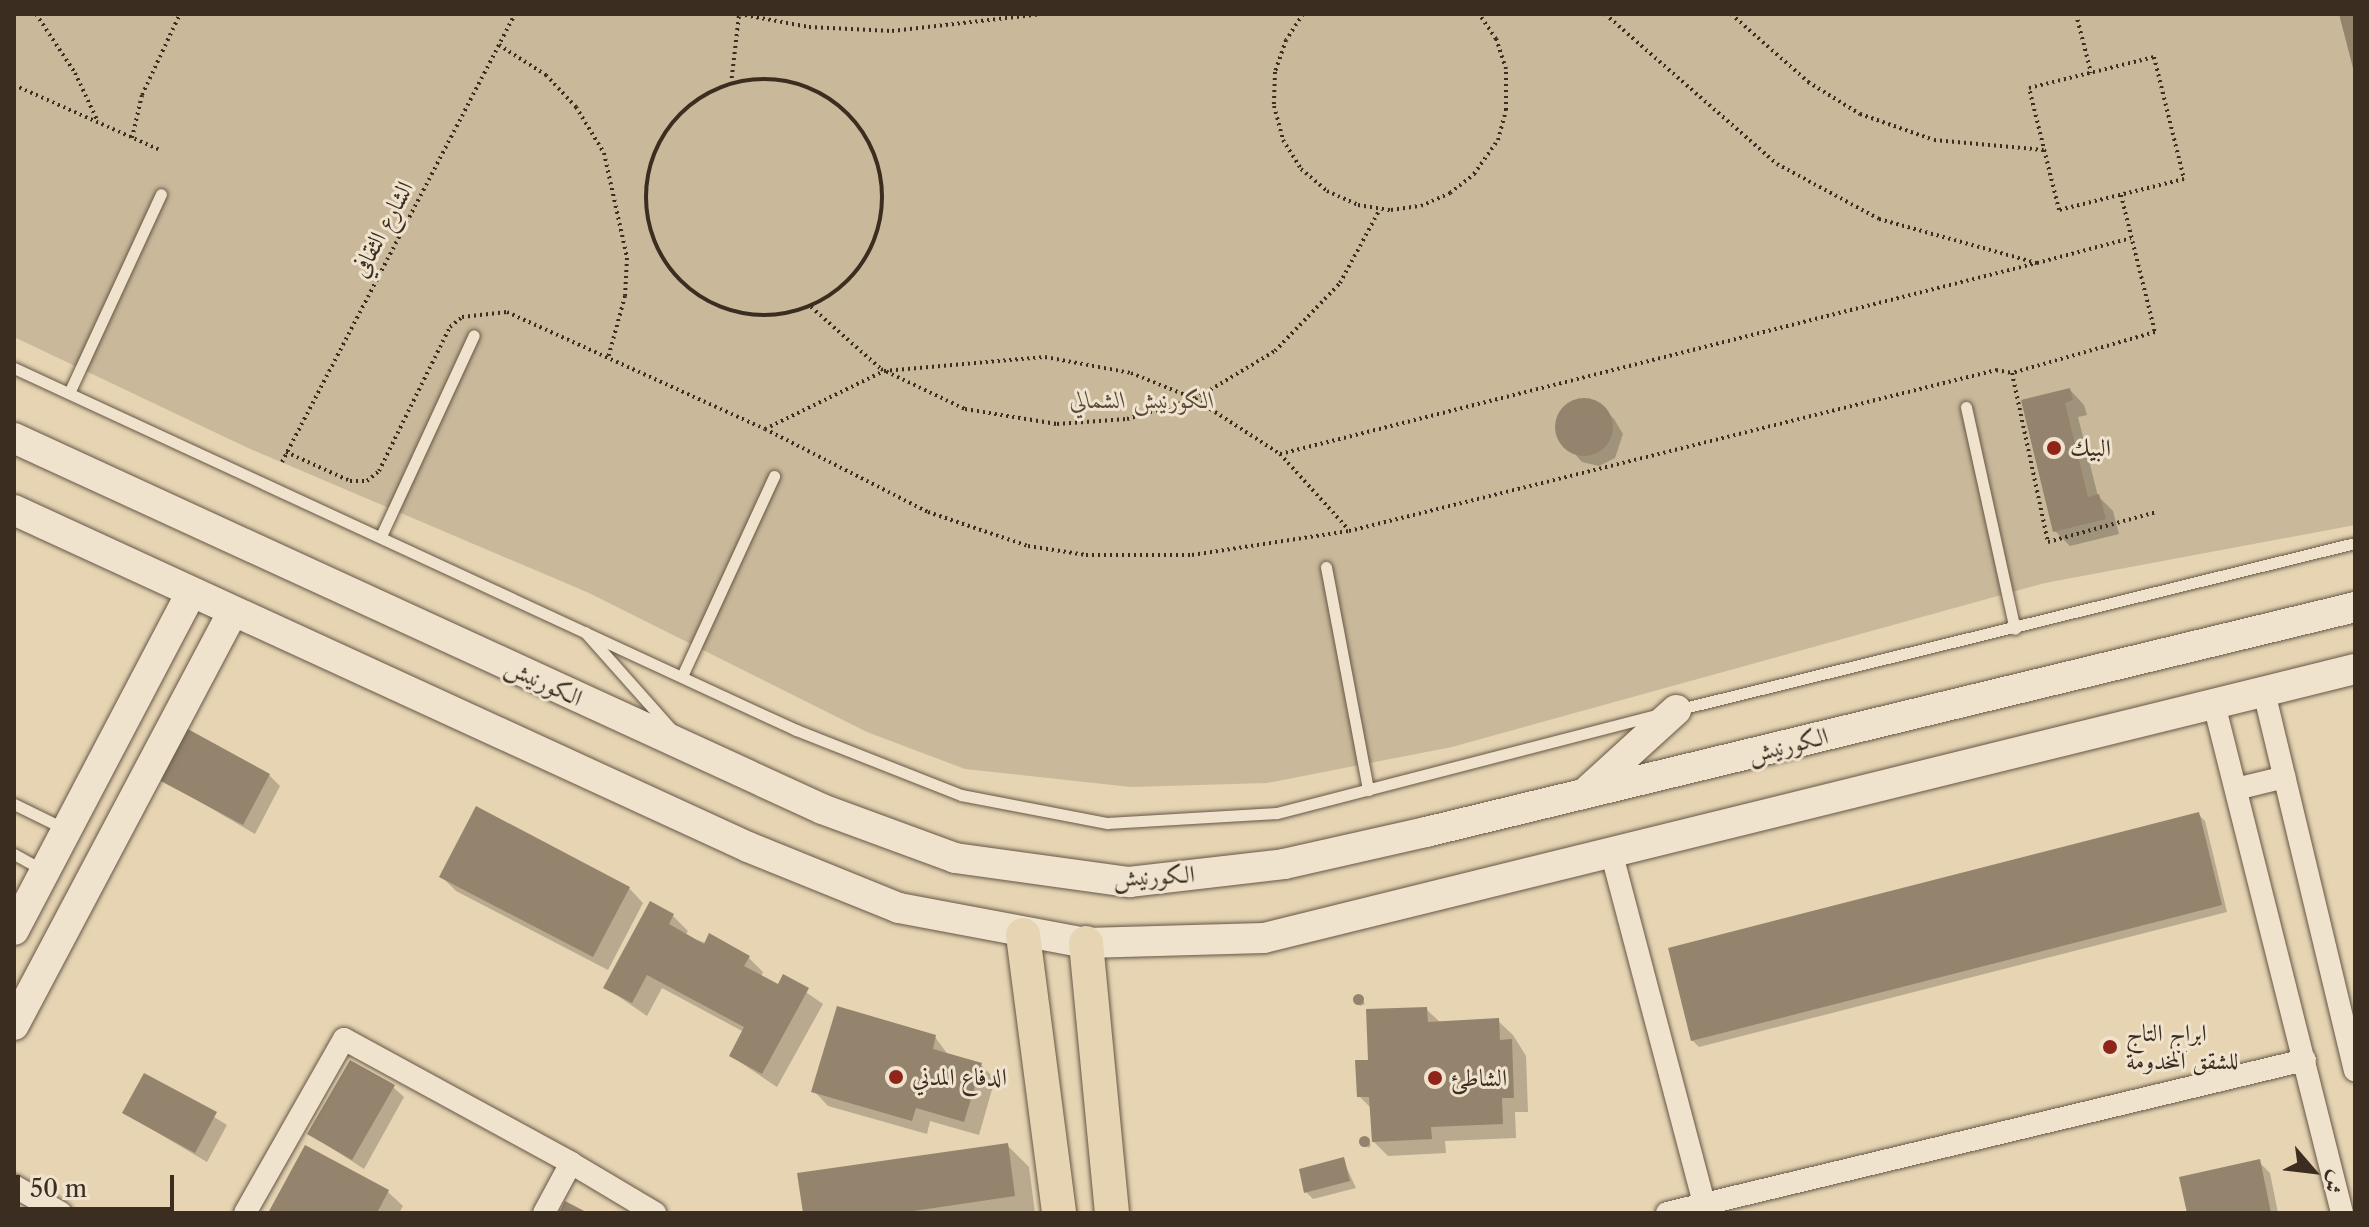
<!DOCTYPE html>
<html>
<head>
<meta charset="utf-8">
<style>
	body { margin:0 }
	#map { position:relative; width:2369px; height:1227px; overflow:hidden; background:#e6d4b3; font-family:"Libre Caslon Text",Amiri,serif }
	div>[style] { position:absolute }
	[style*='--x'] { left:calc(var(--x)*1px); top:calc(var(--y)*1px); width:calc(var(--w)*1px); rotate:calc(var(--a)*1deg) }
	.green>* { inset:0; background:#c9b89a }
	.shadow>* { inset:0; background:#0003 }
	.building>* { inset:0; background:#94846d }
	.round { border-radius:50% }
	.path>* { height:4px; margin-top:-2px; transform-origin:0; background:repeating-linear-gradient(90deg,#3c2d21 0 2px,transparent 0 6px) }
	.path>.ring { margin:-2px; padding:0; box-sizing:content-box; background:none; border:4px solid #3c2d21; border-radius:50% }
	.roads { filter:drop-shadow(0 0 2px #665746) drop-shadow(0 0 2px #665746) }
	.service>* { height:11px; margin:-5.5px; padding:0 5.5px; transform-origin:5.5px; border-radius:5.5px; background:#efe3ce }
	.minor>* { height:22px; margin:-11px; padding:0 11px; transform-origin:11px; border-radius:11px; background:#efe3ce }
	.secondary>* { height:30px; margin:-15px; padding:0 15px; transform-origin:15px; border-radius:15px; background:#efe3ce }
	.primary>* { height:34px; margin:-17px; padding:0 17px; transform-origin:17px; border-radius:17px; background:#e6d4b3 }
	.dots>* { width:22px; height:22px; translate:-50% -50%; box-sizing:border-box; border:4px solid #efe3ce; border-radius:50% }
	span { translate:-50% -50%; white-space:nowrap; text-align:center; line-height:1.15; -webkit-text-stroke:6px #efe3ce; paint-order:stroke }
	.street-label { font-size:24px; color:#3c2d21 }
	.park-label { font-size:24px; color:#584939; font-style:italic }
	.poi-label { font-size:24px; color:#3c2d21 }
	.left { translate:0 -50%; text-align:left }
	.frame { position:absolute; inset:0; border:16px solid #3c2d21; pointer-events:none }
	.north { position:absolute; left:2273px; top:1131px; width:80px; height:80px; -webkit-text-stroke:6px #efe3ce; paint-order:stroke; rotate:118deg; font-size:22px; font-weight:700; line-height:32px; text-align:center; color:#3c2d21 }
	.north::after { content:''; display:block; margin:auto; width:28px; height:36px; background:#3c2d21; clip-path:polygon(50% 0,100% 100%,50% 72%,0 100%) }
	.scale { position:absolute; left:16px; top:1175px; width:158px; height:36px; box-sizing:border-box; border:4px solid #3c2d21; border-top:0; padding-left:10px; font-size:24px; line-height:28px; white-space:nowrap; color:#3c2d21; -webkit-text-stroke:6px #efe3ce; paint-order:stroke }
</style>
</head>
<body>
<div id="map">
	<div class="green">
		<div style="clip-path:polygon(14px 14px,2355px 14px,2355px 525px,2045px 583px,1452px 747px,1267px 783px,1131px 787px,965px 769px,867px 732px,589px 593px,248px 448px,14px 337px)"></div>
	</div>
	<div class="shadow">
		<div style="clip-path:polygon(2070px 390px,2084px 405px,2087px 415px,2078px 417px,2098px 496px,2113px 511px,2119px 534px,2070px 546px,2055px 531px,2023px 402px)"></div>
		<div style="clip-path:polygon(1578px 402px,1603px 408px,1614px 419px,1623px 434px,1615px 458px,1599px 466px,1582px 462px,1559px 436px,1564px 411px)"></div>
		<div style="clip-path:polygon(269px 775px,280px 786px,255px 834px,161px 779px)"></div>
		<div style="clip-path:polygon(2198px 814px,2205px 821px,2227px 912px,1699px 1047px,1692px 1040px)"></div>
		<div style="clip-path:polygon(441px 876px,629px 888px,643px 903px,608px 970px,456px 891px)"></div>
		<div style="clip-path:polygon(673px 916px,688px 931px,685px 936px,748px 957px,763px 972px,761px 977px,779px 986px,784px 977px,823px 1004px,777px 1087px,731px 1056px,744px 1032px,662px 988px,647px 1016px,605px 987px)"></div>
		<div style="clip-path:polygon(1361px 997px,1365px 1004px,1360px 1006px,1356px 998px)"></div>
		<div style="clip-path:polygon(1426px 1009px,1441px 1023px,1498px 1021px,1513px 1035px,1526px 1056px,1528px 1112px,1515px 1112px,1516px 1138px,1445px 1141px,1446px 1153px,1388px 1156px,1373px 1141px,1372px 1109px,1359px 1096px,1370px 1062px)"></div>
		<div style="clip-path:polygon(935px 1037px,949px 1056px,981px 1065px,995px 1079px,979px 1135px,930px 1121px,927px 1134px,828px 1106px,814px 1091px)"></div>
		<div style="clip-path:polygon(145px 1075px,227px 1125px,207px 1162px,124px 1113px)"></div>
		<div style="clip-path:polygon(393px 1087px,404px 1097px,364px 1169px,310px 1134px)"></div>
		<div style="clip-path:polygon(1363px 1139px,1371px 1144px,1369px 1148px,1361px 1143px)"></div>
		<div style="clip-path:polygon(1007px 1145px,1029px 1167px,1035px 1213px,805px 1213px)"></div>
		<div style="clip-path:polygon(1343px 1160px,1356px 1188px,1313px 1199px,1306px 1192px)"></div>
		<div style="clip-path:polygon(2259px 1162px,2270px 1173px,2278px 1213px,2189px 1213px)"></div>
		<div style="clip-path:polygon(388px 1192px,403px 1206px,399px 1213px,270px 1213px)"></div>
	</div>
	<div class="building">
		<div style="clip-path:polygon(2339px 14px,2355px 14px,2355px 72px,2354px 72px)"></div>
		<div style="clip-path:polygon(2070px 388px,2073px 400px,2065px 403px,2088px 497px,2099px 494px,2106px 519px,2053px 532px,2021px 400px)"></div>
		<div class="round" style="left:1555px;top:398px;width:58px;height:58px"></div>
		<div style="clip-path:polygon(186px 728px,270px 774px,243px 825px,159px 780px)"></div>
		<div style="clip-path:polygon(476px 806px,630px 887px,593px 957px,439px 877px)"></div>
		<div style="clip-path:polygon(2199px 812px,2222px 905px,1691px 1041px,1668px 948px)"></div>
		<div style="clip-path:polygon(650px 901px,674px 914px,669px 924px,704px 944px,709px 933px,750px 956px,744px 966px,778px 984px,783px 974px,809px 988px,762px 1074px,729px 1056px,744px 1027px,647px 975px,632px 1003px,603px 988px)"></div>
		<div class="round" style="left:1352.5px;top:993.5px;width:11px;height:11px"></div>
		<div style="clip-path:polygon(837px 1006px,936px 1035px,933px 1049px,982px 1063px,964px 1122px,916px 1108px,912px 1121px,811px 1092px)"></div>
		<div style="clip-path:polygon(1427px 1007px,1428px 1022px,1499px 1018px,1500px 1040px,1512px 1039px,1514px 1098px,1502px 1098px,1503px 1124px,1431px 1127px,1432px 1139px,1372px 1142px,1369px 1097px,1357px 1097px,1355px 1060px,1368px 1060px,1366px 1009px)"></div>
		<div style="clip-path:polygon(350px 1060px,395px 1085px,352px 1160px,307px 1134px)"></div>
		<div style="clip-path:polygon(144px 1073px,217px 1112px,195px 1153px,122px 1113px)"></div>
		<div class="round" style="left:1358.5px;top:1135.5px;width:11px;height:11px"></div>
		<div style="clip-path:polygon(1008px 1143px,1015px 1196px,900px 1213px,803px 1213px,797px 1173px)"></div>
		<div style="clip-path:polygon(305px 1145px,389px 1190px,377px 1213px,268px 1213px)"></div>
		<div style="clip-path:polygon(1344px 1157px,1350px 1181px,1304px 1193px,1299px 1169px)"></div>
		<div style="clip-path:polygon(2260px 1159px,2271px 1213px,2187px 1213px,2179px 1177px)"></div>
		<div style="clip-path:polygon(565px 1201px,588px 1213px,559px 1213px)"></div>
	</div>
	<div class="path">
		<div style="--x:36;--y:14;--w:71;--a:56.5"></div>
		<div style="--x:75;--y:73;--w:54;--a:64.9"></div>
		<div style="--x:739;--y:14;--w:71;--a:10.5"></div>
		<div style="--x:809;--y:27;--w:83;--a:2.8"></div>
		<div style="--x:892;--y:31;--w:151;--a:-6.5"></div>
		<div style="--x:1303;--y:14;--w:31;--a:123"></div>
		<div style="--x:1286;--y:40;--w:34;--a:109"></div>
		<div style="--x:1275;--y:72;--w:34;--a:92"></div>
		<div style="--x:1274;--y:106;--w:35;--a:75"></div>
		<div style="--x:1283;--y:140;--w:34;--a:58"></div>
		<div style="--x:1301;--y:169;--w:34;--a:40"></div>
		<div style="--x:1327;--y:191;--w:34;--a:24"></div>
		<div style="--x:1358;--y:205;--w:33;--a:9"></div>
		<div style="--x:1391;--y:210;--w:30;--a:-8"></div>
		<div style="--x:1421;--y:206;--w:32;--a:-24"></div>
		<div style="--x:1450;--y:193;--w:31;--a:-38"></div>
		<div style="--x:1474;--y:174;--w:42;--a:-54.8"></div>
		<div style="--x:1498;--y:140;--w:31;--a:-75"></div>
		<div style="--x:1506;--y:110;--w:41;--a:-90"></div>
		<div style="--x:1506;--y:69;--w:32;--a:-108"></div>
		<div style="--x:1496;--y:39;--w:30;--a:-124"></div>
		<div style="--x:1605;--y:14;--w:228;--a:41.1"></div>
		<div style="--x:1777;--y:164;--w:116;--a:28.3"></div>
		<div style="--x:1879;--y:219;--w:164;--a:15.6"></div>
		<div style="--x:2037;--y:263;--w:97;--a:-14.9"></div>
		<div style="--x:1731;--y:14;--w:103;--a:41.4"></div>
		<div style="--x:1808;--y:82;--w:61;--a:31.6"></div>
		<div style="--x:1860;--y:114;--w:78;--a:19.4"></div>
		<div style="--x:1934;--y:140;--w:110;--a:5.2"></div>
		<div style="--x:2076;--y:14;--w:61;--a:75.7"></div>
		<div style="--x:499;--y:45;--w:56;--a:32.6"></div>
		<div style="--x:546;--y:75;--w:44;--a:46.8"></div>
		<div style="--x:576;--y:107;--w:54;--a:58.7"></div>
		<div style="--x:604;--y:153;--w:107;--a:77.6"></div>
		<div style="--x:627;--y:258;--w:38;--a:93"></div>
		<div style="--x:625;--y:296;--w:64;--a:105.3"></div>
		<div style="--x:2154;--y:57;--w:126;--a:76.2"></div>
		<div style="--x:2184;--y:179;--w:129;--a:166.1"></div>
		<div style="--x:2059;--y:210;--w:126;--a:-103.8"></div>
		<div style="--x:2029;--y:88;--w:129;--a:-13.9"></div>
		<div class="ring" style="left:646px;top:79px;width:232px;height:232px"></div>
		<div style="--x:731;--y:84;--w:69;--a:-83.4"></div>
		<div style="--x:14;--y:85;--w:158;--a:24"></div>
		<div style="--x:132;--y:138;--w:44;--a:-76.9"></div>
		<div style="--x:142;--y:95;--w:89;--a:-64.9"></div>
		<div style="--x:2121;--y:195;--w:141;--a:76.1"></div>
		<div style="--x:2155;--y:332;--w:149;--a:164"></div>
		<div style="--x:2012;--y:373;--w:173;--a:78"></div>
		<div style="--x:2048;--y:542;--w:112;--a:-15.5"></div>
		<div style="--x:811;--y:307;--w:94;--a:41.5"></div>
		<div style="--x:881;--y:369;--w:93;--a:25.5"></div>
		<div style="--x:965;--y:409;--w:93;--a:9.3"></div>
		<div style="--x:1057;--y:424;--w:70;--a:-4.1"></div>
		<div style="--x:1127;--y:419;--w:71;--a:-16.4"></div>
		<div style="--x:1195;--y:399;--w:93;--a:-31"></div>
		<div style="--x:1275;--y:351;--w:94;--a:-46.3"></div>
		<div style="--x:1340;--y:283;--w:84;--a:-61.6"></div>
		<div style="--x:765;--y:429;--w:132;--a:-26"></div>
		<div style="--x:884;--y:371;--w:162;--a:-5"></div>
		<div style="--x:1045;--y:357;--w:87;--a:10.5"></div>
		<div style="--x:1131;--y:373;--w:69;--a:22.1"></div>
		<div style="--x:1195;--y:399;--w:101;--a:32.9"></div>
		<div style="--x:1280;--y:454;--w:101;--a:47.8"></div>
		<div style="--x:286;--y:452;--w:70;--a:24.4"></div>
		<div style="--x:350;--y:481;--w:17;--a:0"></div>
		<div style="--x:367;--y:481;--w:16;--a:-40"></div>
		<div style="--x:379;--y:471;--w:161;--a:-63.8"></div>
		<div style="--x:450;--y:327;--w:16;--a:-40"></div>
		<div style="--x:462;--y:317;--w:45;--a:-6.3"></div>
		<div style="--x:507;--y:312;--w:283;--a:24.4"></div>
		<div style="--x:765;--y:429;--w:183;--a:27"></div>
		<div style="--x:928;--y:512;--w:106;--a:18.8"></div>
		<div style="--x:1028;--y:546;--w:59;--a:8.8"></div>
		<div style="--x:1086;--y:555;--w:106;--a:0"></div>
		<div style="--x:1192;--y:555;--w:159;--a:-8.7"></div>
		<div style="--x:1349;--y:531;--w:667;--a:-13.97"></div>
		<div style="--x:1996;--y:370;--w:16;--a:11"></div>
		<div style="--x:1280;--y:454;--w:781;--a:-14.16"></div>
		<div style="--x:282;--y:462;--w:505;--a:-62.52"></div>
	</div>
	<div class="roads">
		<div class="service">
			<div style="--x:14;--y:368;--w:862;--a:24.84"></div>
			<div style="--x:796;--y:730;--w:177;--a:21.5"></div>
			<div style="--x:961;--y:795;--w:149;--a:10.9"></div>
			<div style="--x:1107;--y:823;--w:170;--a:-3.4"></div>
			<div style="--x:1277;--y:813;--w:395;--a:-14.5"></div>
			<div style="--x:69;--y:393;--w:219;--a:-65.2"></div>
			<div style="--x:1966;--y:407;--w:227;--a:77.6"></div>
			<div style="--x:381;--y:536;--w:221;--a:-65.2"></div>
			<div style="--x:1326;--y:567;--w:227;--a:79.3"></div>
			<div style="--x:585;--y:632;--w:131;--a:48.4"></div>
			<div style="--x:683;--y:674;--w:218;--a:-65.3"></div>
			<div style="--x:1676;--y:710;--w:699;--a:-13.82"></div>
			<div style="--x:14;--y:804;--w:59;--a:26.1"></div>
			<div style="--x:14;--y:854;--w:35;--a:29"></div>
		</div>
		<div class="minor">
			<div style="--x:2264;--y:692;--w:389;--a:76.5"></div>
			<div style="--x:2214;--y:704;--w:525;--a:75.88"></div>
			<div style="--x:2236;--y:789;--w:50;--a:-13.8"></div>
			<div style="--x:1612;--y:855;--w:361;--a:75.2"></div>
			<div style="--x:571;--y:1163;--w:98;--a:30.8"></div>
			<div style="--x:14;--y:1186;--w:54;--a:29.9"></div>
			<div style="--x:245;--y:1213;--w:200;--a:-60.4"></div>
			<div style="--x:344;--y:1039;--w:259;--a:28.6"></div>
			<div style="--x:571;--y:1163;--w:57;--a:118.4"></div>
			<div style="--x:1667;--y:1213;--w:656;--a:-13.49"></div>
		</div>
		<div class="secondary">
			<div style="--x:14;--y:438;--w:889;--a:24.66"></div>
			<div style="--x:822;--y:809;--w:142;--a:20.2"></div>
			<div style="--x:955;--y:858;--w:176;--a:7.9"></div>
			<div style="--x:1129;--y:882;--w:156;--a:-6.6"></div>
			<div style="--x:1284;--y:864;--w:146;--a:-12.7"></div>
			<div style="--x:1426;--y:832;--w:956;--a:-13.61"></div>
			<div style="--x:14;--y:510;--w:808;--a:24.66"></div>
			<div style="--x:748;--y:847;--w:163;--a:22"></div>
			<div style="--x:899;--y:908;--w:190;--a:10.6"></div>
			<div style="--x:1086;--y:943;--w:178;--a:-1.6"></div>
			<div style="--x:1264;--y:938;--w:1124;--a:-13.85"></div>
			<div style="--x:1586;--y:792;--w:122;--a:-42.3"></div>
			<div style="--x:14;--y:930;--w:381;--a:-62.3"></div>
			<div style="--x:14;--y:1025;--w:467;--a:-62.1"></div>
		</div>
		<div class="primary">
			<div style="--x:1023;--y:935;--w:280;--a:82.6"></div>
			<div style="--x:1086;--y:943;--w:271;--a:84.5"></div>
		</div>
	</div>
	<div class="dots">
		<div style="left:2054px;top:448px;background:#8f2418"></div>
		<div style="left:2110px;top:1047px;background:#8f2418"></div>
		<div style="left:896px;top:1077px;background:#8f2418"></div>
		<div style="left:1435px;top:1078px;background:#8f2418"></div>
	</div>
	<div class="street-label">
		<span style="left:382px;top:229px;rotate:-62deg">الشارع الثقافي</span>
		<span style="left:544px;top:682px;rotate:25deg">الكورنيش</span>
		<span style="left:1788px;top:745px;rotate:-14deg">الكورنيش</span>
		<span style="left:1154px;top:876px;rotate:-3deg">الكورنيش</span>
	</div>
	<div class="park-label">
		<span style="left:1142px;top:400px">الكورنيش الشمالي</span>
	</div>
	<div class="poi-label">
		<span class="left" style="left:2070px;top:448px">البيك</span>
		<span class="left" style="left:2126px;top:1047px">ابراج التاج<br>للشقق المخدومة</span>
		<span class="left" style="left:912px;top:1077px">الدفاع المدني</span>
		<span class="left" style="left:1451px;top:1078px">الشاطئ</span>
	</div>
	<div class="frame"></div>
	<div class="north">ش</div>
	<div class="scale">50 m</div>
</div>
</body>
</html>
